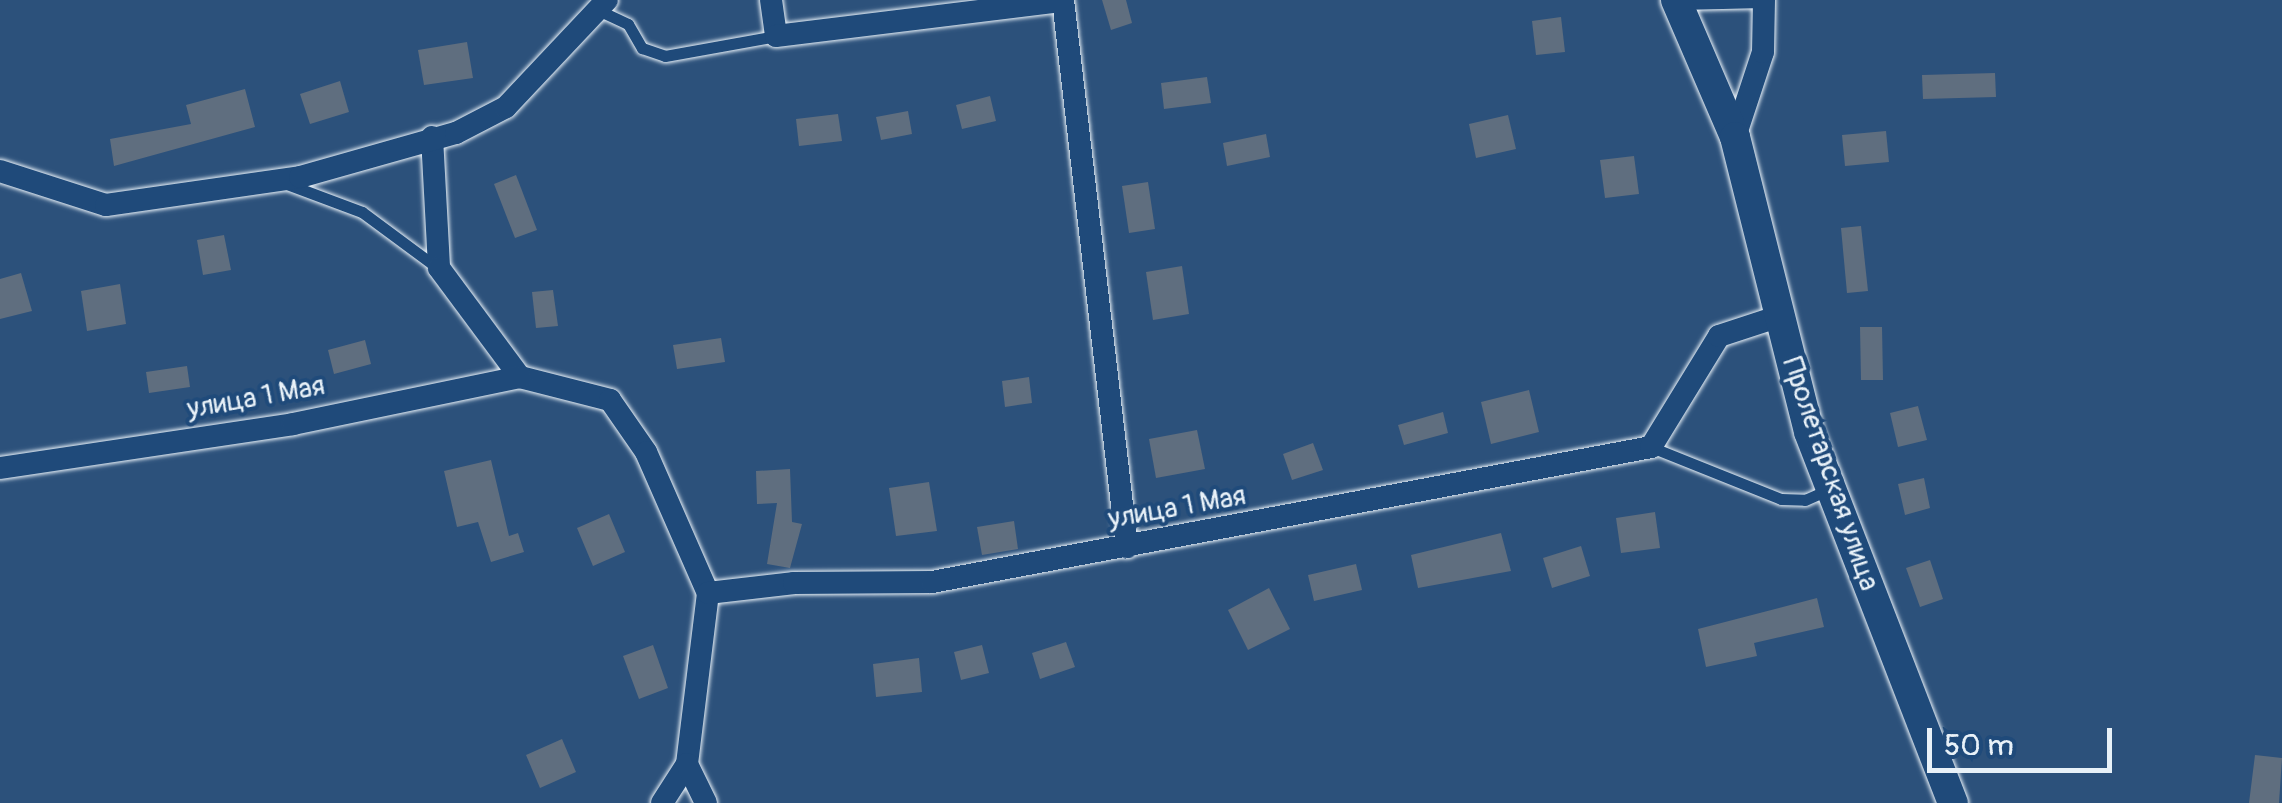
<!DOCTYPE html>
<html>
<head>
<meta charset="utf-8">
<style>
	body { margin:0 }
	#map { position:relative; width:2282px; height:803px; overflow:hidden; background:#2c517b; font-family:Pangolin,sans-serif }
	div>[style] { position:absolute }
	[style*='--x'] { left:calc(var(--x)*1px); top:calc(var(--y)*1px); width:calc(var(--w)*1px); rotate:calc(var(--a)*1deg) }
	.building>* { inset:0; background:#5f6e7f }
	.roads { filter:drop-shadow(0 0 2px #e8f1f8) drop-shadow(0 0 2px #e8f1f8) }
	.lane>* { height:11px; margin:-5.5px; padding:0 5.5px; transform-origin:5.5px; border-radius:5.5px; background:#1f4a7a }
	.street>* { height:22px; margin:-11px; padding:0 11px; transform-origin:11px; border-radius:11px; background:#1f4a7a }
	.secondary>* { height:30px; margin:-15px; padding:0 15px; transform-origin:15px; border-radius:15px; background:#1f4a7a }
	span { translate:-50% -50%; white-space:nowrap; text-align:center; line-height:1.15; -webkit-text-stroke:8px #1f4a7a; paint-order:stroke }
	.street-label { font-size:28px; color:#e8f1f8 }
	.scale { position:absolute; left:1927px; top:728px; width:185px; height:45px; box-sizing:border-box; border:5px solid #e8f1f8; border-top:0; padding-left:12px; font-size:30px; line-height:35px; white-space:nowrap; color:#e8f1f8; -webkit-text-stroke:8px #1f4a7a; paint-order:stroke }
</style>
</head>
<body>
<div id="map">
	<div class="building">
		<div style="clip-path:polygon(1102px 0,1126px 0,1132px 23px,1111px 30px)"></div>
		<div style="clip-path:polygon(1561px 17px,1565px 52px,1536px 55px,1532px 21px)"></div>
		<div style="clip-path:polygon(467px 42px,473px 78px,424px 85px,418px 50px)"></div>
		<div style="clip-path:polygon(1995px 73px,1996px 97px,1923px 99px,1922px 75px)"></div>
		<div style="clip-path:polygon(1207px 77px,1211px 103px,1164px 109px,1161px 83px)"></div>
		<div style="clip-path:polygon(340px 81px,349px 112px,310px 124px,300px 94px)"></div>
		<div style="clip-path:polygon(245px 89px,255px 127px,114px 166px,110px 139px,191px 124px,186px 105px)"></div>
		<div style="clip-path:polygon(990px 96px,996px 121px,962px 129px,956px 105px)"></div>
		<div style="clip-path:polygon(908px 111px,912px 134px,881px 140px,876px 117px)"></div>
		<div style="clip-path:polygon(838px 114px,842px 141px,799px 146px,796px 119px)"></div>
		<div style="clip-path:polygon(1508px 115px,1516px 149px,1476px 158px,1469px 124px)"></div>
		<div style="clip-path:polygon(1886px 131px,1889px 162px,1845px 166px,1842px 135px)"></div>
		<div style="clip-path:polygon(1266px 134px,1270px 157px,1227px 166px,1223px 143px)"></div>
		<div style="clip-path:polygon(1634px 156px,1639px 194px,1605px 198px,1600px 160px)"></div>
		<div style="clip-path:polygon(516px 175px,537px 230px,515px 238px,494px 184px)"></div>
		<div style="clip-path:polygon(1148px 182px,1155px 229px,1129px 233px,1122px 186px)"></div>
		<div style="clip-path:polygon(1861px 226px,1868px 291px,1847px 293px,1841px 228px)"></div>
		<div style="clip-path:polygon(224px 235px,231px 270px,203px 275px,197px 240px)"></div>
		<div style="clip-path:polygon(1182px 266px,1189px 314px,1153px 320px,1146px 272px)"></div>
		<div style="clip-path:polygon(21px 273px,32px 311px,0 319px,0 279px)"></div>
		<div style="clip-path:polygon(120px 284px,126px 324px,87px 331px,81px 291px)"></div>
		<div style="clip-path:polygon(553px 290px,558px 326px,536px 328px,532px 292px)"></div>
		<div style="clip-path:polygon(1860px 327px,1882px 327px,1883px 380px,1861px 380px)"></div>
		<div style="clip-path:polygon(721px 338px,725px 362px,677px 369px,673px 345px)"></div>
		<div style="clip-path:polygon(365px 340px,371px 364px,334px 374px,328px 350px)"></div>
		<div style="clip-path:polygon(187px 366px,190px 387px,149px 393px,146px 372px)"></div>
		<div style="clip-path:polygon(1029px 377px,1032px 403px,1005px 407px,1002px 381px)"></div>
		<div style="clip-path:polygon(1529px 390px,1539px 432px,1491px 444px,1481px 402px)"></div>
		<div style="clip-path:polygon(1918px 406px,1927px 440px,1898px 447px,1890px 413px)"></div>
		<div style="clip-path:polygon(1443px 412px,1448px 433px,1404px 445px,1398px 425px)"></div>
		<div style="clip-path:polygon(1197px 430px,1205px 469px,1156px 478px,1149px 439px)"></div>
		<div style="clip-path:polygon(1313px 443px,1323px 470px,1292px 480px,1283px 454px)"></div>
		<div style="clip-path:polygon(491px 460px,509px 536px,518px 533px,524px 552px,491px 562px,478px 522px,457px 527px,444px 471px)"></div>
		<div style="clip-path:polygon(790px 469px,792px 522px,802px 524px,790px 568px,767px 564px,777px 503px,757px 504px,756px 471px)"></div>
		<div style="clip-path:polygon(1924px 478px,1930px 508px,1905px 515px,1898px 484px)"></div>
		<div style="clip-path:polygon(929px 482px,937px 531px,896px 536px,889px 488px)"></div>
		<div style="clip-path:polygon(1655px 512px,1660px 548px,1621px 553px,1616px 518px)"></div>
		<div style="clip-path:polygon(609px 514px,625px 552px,593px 566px,577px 528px)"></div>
		<div style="clip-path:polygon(1014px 521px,1018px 549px,982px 555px,977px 527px)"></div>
		<div style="clip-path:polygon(1501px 533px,1511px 571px,1418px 588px,1411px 555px)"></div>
		<div style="clip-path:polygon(1581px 546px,1590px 576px,1552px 588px,1543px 558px)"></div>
		<div style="clip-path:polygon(1930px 560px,1943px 599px,1920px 607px,1906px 568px)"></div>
		<div style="clip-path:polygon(1356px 564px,1362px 590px,1314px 601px,1308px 575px)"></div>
		<div style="clip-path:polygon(1269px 588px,1290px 629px,1248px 650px,1228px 610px)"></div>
		<div style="clip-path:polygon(1817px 598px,1824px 627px,1754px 643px,1757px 656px,1706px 667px,1698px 629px)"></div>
		<div style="clip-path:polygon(1066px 642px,1075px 667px,1040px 679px,1032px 653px)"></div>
		<div style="clip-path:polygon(653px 645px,668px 688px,639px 699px,623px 656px)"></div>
		<div style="clip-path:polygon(982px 645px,989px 673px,961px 680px,954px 652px)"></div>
		<div style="clip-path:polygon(919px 658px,922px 692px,876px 697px,873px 664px)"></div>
		<div style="clip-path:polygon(562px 739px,576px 772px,540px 788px,526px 755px)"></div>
		<div style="clip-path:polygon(2255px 755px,2282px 758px,2279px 803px,2249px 803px)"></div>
	</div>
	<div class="roads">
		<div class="lane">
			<div style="--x:1679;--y:4;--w:85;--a:-1.3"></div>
			<div style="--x:598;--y:10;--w:33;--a:25"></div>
			<div style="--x:628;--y:24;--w:28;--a:60"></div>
			<div style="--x:642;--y:48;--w:24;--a:19"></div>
			<div style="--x:665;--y:56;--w:113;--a:-10.2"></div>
			<div style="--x:287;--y:184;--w:80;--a:20.5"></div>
			<div style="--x:362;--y:212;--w:96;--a:36.5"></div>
			<div style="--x:1651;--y:447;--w:140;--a:21.8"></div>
			<div style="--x:1781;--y:499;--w:24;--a:2"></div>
			<div style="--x:1805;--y:500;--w:27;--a:-24"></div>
		</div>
		<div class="street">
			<div style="--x:771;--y:0;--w:36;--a:82"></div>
			<div style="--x:776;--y:36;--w:289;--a:-7"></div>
			<div style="--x:1063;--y:0;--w:551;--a:83.33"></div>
			<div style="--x:432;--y:137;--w:131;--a:86.9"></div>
			<div style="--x:439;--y:268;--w:136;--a:53.4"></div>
			<div style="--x:520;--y:377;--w:93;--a:14.3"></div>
			<div style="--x:610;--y:400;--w:63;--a:55.3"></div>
			<div style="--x:646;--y:452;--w:154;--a:66.3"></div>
			<div style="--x:708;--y:593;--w:172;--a:97"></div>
			<div style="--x:687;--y:764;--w:46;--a:122.7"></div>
			<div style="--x:1735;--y:137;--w:89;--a:-71.8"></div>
			<div style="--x:1763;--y:52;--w:52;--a:-88.9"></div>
			<div style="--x:0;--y:171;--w:111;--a:17.8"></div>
			<div style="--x:106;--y:205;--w:196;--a:-8.2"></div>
			<div style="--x:300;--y:177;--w:162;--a:-15.8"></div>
			<div style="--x:456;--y:133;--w:56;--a:-27.5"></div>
			<div style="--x:506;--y:107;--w:147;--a:-46.7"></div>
			<div style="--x:0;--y:468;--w:296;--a:-8.5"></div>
			<div style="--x:293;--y:424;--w:232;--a:-11.7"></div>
			<div style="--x:708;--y:593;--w:87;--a:-6.6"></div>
			<div style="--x:794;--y:583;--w:138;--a:-0.4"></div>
			<div style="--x:932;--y:582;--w:732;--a:-10.63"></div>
			<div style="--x:1651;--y:447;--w:130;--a:-58.5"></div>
			<div style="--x:1719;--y:336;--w:61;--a:-18.1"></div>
			<div style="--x:687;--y:764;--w:43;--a:64"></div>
		</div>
		<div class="secondary">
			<div style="--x:1676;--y:0;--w:149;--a:66.7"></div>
			<div style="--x:1735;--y:137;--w:304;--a:75.9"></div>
			<div style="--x:1809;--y:432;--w:398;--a:68.8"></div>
		</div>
	</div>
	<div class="street-label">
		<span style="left:256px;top:398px;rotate:-10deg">улица 1 Мая</span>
		<span style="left:1830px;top:474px;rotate:71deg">Пролетарская улица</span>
		<span style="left:1177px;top:508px;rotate:-10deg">улица 1 Мая</span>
	</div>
	<div class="scale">50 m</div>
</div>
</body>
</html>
